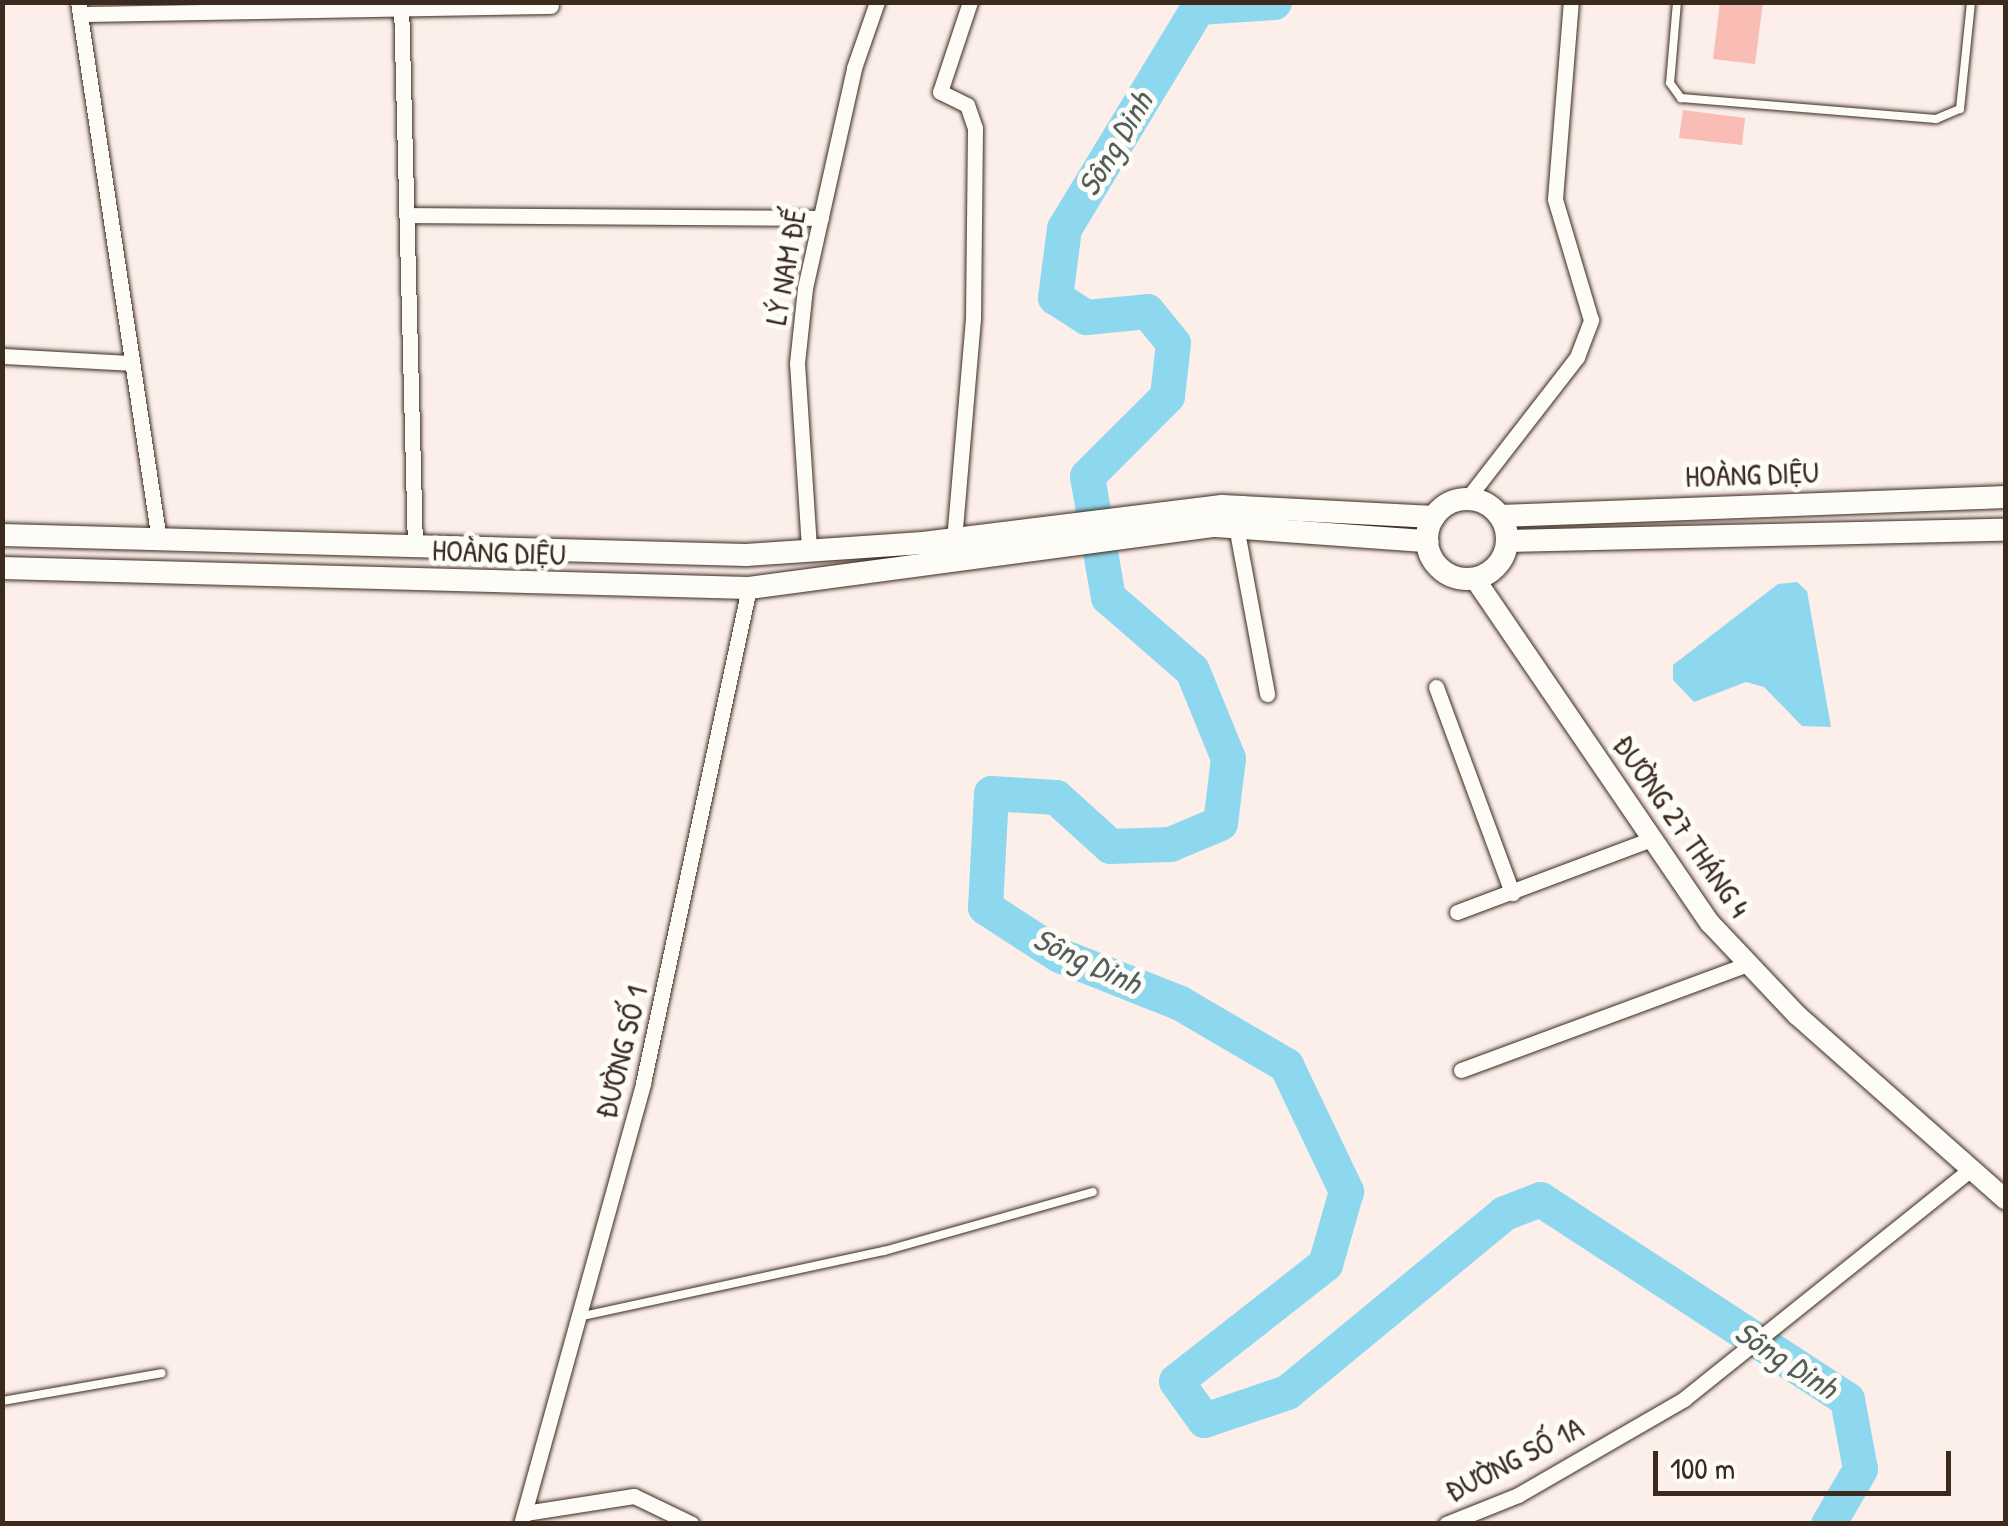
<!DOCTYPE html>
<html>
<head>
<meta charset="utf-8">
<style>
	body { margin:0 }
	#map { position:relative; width:2008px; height:1526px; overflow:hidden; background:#fcefea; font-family:"Patrick Hand",sans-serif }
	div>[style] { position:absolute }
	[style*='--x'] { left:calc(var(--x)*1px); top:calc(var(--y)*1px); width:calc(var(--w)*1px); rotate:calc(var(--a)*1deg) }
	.water>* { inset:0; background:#8ed8ef }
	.river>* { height:35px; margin:-17.5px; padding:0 17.5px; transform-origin:17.5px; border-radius:17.5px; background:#8ed8ef }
	.building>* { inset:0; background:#f9bdb5 }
	.roads { filter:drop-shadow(0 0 2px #3b2a1e) drop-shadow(0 0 2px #3b2a1e) }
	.service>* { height:8px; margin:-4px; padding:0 4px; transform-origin:4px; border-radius:4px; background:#fdfcf7 }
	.minor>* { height:15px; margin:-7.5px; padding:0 7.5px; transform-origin:7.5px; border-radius:7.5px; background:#fdfcf7 }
	.tertiary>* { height:20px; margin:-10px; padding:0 10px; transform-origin:10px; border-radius:10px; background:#fdfcf7 }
	.secondary>* { height:22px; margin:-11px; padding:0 11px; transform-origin:11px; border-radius:11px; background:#fdfcf7 }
	.secondary>.ring { margin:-11px; padding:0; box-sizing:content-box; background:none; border:22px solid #fdfcf7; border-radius:50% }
	span { translate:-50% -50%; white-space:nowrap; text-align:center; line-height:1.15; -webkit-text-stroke:10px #fdfcf7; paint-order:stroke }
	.street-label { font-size:30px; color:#3b2a1e }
	.water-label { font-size:32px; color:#545e5d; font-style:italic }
	.frame { position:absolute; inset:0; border:5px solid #3b2a1e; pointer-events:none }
	.scale { position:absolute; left:1653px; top:1451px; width:298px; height:45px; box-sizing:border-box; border:5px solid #3b2a1e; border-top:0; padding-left:12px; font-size:30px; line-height:35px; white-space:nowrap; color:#3b2a1e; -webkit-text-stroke:8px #fdfcf7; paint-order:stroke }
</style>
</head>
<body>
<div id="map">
	<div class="water">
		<div style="clip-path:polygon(1797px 582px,1807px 591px,1831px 727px,1802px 726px,1764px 687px,1746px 682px,1694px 702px,1673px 680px,1673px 665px,1778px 584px)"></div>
	</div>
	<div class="river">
		<div style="--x:1274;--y:2;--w:76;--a:176.2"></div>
		<div style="--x:1198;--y:7;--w:258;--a:121.2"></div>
		<div style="--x:1064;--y:228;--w:70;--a:97.4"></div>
		<div style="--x:1055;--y:297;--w:37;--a:33"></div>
		<div style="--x:1086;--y:317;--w:61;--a:-5.6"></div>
		<div style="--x:1147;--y:311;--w:41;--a:50.9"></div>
		<div style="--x:1173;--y:343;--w:53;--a:96.5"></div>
		<div style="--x:1167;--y:396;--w:113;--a:135"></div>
		<div style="--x:1087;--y:476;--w:123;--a:80.2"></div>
		<div style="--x:1108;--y:597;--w:111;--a:41"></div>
		<div style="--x:1192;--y:670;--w:95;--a:67.8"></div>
		<div style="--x:1228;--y:758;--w:65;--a:97"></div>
		<div style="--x:1220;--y:823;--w:54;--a:157.2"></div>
		<div style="--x:1170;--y:844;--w:60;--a:178.1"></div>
		<div style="--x:1110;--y:846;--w:73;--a:-137.8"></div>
		<div style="--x:1056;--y:797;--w:65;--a:-176.5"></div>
		<div style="--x:991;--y:793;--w:114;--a:93"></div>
		<div style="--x:985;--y:907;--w:88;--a:33"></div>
		<div style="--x:1059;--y:955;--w:130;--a:21.6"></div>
		<div style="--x:1180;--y:1003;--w:123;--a:30.3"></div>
		<div style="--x:1286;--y:1065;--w:140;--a:64.5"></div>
		<div style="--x:1346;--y:1191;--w:76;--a:106"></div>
		<div style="--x:1325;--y:1264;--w:189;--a:141.9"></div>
		<div style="--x:1176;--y:1381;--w:48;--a:54.3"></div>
		<div style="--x:1204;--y:1420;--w:88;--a:-18.6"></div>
		<div style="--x:1287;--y:1392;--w:281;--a:-39.5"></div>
		<div style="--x:1504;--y:1213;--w:39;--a:-21"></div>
		<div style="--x:1540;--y:1199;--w:366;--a:33.1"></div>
		<div style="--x:1847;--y:1399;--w:71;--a:79.5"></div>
		<div style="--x:1860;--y:1469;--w:64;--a:120.2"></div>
	</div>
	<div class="building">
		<div style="clip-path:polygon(1720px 2px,1763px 2px,1755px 64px,1713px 59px)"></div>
		<div style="clip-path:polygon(1683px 110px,1745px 118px,1742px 145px,1679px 138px)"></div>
	</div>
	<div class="roads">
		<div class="service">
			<div style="--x:1677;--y:2;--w:81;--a:94.9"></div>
			<div style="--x:1670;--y:83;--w:19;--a:54"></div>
			<div style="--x:1681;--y:98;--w:256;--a:4.7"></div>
			<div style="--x:1936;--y:119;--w:26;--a:-23"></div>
			<div style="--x:1960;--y:109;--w:108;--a:-84.1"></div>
			<div style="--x:578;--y:1317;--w:313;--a:-12.2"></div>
			<div style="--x:884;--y:1251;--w:217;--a:-15.8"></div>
			<div style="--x:2;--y:1401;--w:162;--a:-9.9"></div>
		</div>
		<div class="minor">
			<div style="--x:78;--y:2;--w:544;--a:81.44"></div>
			<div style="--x:401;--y:2;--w:544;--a:88.53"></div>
			<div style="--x:80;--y:14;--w:471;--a:-1"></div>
			<div style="--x:406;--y:215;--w:415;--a:0.4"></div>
			<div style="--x:2;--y:356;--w:129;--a:3.1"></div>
			<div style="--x:1467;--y:499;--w:180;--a:-52.2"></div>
			<div style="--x:1577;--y:357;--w:40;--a:-69"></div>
			<div style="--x:1591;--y:320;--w:126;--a:-106.6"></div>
			<div style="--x:1555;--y:199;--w:198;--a:-85.4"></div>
			<div style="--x:1236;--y:526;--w:171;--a:79.5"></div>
			<div style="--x:954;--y:540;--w:222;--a:-85.1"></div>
			<div style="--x:973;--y:319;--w:191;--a:-89.4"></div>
			<div style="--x:975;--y:128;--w:24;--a:-109"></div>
			<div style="--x:967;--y:105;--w:30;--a:-154"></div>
			<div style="--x:940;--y:92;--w:95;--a:-71.6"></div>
			<div style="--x:809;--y:548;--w:185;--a:-93.7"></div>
			<div style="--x:797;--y:363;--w:75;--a:-83.9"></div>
			<div style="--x:805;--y:288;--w:225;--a:-77.4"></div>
			<div style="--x:854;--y:68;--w:70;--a:-70.8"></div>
			<div style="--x:1436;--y:687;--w:220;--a:69.7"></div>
			<div style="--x:1457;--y:912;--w:207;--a:-20.6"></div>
			<div style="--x:1461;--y:1070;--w:305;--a:-20.3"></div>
			<div style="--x:525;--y:1513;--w:110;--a:-8.9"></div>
			<div style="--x:634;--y:1496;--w:64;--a:25.8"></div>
			<div style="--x:521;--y:1524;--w:458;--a:-74.5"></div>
			<div style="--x:643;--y:1083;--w:506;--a:-77.91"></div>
			<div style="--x:1446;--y:1524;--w:78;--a:-21.9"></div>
			<div style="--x:1518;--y:1495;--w:192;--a:-30"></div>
			<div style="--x:1684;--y:1399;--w:368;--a:-38.7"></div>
		</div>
		<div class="tertiary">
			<div style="--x:1475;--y:579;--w:417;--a:55.7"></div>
			<div style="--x:1710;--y:923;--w:127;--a:46.6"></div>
			<div style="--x:1797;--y:1015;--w:279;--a:41.5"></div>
		</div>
		<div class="secondary">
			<div class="ring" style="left:1427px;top:499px;width:58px;height:58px"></div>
			<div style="--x:1500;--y:516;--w:506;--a:-2.15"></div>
			<div style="--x:2;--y:535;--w:744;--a:1.54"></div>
			<div style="--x:746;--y:555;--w:177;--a:-3.9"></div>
			<div style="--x:923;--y:543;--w:301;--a:-7.1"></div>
			<div style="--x:1222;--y:506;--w:212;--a:3"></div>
			<div style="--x:1507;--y:541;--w:499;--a:-1.3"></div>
			<div style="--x:2;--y:568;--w:747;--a:1.53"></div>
			<div style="--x:749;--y:588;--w:471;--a:-7.6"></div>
			<div style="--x:1216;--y:526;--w:212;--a:4.1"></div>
		</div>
	</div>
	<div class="street-label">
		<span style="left:785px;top:267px;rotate:-80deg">LÝ NAM ĐẾ</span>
		<span style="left:1752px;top:474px;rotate:-2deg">HOÀNG DIỆU</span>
		<span style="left:499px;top:552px;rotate:2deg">HOÀNG DIỆU</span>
		<span style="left:1682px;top:826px;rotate:55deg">ĐƯỜNG 27 THÁNG 4</span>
		<span style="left:621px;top:1052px;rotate:-76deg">ĐƯỜNG SỐ 1</span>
		<span style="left:1514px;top:1459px;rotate:-27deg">ĐƯỜNG SỐ 1A</span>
	</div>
	<div class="water-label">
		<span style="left:1115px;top:144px;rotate:-59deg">Sông Dinh</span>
		<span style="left:1087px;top:961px;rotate:25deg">Sông Dinh</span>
		<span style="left:1786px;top:1360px;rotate:33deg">Sông Dinh</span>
	</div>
	<div class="frame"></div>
	<div class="scale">100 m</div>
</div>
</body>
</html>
